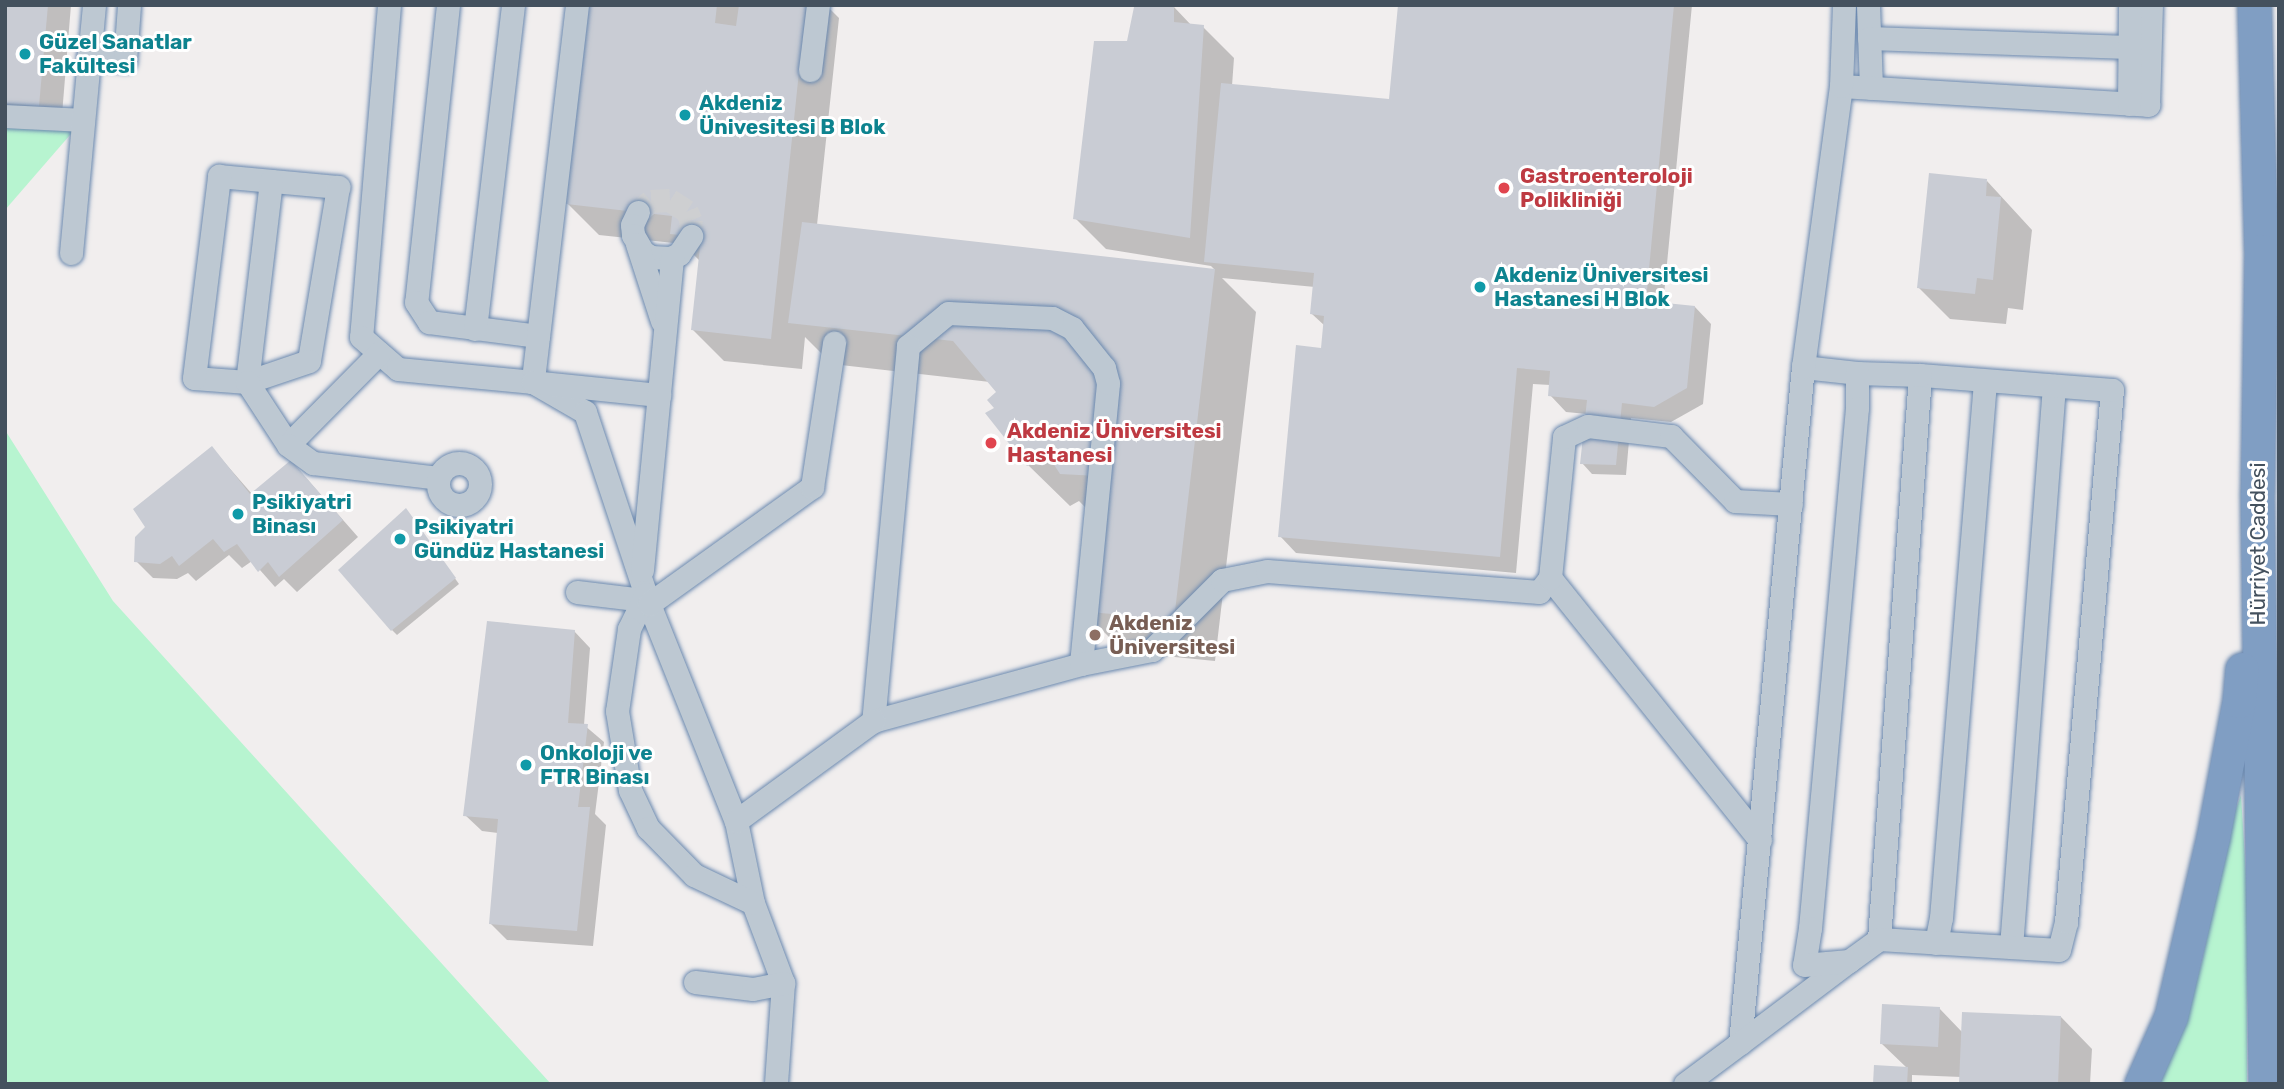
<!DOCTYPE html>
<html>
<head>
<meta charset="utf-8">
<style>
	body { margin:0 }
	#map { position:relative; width:2284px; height:1089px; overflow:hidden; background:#f1eeee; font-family:Rubik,sans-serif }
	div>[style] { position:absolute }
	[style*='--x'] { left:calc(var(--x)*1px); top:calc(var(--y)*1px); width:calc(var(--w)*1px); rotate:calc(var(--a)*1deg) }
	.green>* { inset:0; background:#b7f4d0 }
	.shadow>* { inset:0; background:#0003 }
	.building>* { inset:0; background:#c9ccd4 }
	.minor-tunnel>* { height:23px; margin-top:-11.5px; transform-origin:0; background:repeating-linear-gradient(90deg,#cecfd1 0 23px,transparent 0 34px) }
	.roads { filter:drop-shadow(0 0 2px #6b89af) drop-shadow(0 0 2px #6b89af) }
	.minor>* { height:23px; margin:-11.5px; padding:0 11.5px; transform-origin:11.5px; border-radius:11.5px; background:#bdc8d2 }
	.minor>.ring { margin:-11.5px; padding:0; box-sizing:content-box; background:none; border:23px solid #bdc8d2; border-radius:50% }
	.highway>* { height:33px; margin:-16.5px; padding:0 16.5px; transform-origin:16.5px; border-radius:16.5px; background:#809ec3 }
	.dots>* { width:19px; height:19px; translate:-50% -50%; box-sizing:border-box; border:4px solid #fff; border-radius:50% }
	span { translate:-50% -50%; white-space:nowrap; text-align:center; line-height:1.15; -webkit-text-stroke:6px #fff; paint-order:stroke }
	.culture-label { font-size:21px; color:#0d838f; font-weight:700 }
	.left { translate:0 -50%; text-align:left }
	.health-label { font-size:21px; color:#be3a42; font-weight:700 }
	.street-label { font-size:21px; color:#44515e }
	.education-label { font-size:21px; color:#785e54; font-weight:700 }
	.frame { position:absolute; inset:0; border:7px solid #44515e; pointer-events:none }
</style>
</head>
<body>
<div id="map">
	<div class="green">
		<div style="clip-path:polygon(5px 117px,83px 120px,5px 210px)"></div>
		<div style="clip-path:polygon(5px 430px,113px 601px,551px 1084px,5px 1084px)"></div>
		<div style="clip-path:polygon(2241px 795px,2247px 890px,2247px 1084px,2158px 1084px,2185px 1022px,2202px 961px,2232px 819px)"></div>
	</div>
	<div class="shadow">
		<div style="clip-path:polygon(5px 5px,71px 5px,61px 127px,5px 122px)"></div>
		<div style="clip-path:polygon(589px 5px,826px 5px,839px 18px,817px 225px,1215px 270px,1211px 266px,1106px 249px,1075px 218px,1128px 42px,1174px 7px,1192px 26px,1203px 27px,1234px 58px,1232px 86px,1391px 101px,1400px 5px,1692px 5px,1663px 305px,1695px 307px,1711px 324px,1703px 404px,1671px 422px,1631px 418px,1626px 475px,1592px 474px,1582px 463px,1587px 414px,1566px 412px,1550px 395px,1550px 385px,1533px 384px,1516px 573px,1296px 553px,1280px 536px,1322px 350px,1325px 326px,1312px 314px,1315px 287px,1222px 278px,1256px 312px,1215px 661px,1124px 652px,1082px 610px,1085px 507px,1079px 501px,1070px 506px,1028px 465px,997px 408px,999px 392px,990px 382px,832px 364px,805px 337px,802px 369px,724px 361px,693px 330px,700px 261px,683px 244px,599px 235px,568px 204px)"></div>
		<div style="clip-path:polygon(1987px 181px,2032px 230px,2023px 310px,2008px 308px,2006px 324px,1950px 319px,1918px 287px)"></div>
		<div style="clip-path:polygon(212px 448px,252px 494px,307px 479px,358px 537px,297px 592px,284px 579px,275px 587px,252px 561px,242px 568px,229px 555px,196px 581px,188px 573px,177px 579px,153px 578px,136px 561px)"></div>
		<div style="clip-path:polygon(410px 516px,459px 584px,397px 635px,392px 630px)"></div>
		<div style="clip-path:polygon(574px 631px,590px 648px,584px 725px,604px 742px,595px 814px,606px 825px,593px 946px,507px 940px,491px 924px,498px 833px,482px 831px,465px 815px)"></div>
		<div style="clip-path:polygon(1939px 1008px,1963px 1033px,2061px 1017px,2092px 1049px,2090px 1084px,1961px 1084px,1961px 1077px,1912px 1075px,1912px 1084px,1875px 1084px,1907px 1068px,1882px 1044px)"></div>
	</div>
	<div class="building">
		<div style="clip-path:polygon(5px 5px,48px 5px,39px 106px,5px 103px)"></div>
		<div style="clip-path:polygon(587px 5px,717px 5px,715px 23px,736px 26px,739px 5px,806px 5px,771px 339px,691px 330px,701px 237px,670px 234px,672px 216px,566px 204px)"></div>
		<div style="clip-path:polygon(1398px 5px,1674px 5px,1646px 301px,1695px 306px,1687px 388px,1654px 407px,1622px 403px,1616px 465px,1580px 464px,1587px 400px,1548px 396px,1550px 371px,1517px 368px,1500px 557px,1278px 537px,1296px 345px,1321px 348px,1324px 316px,1310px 314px,1314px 273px,1204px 262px,1221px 83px,1389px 99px)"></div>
		<div style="clip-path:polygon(1174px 6px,1174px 22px,1204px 25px,1190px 238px,1073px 219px,1094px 41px,1127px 41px,1134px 7px)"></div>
		<div style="clip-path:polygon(1929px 173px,1987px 179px,1986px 196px,2001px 197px,1993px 280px,1977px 278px,1975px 294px,1917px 288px)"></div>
		<div style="clip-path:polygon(802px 222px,1215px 269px,1174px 620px,1080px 611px,1098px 476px,1060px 474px,1051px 460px,1042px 466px,1036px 461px,1027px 466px,985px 413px,994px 408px,987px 400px,996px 392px,953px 341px,788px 323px)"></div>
		<div style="clip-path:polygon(212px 446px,250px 494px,291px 460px,343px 520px,279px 577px,268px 562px,258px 572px,237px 544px,224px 552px,213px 539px,179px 566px,172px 556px,160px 564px,134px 562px,135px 537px,145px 527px,133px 509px)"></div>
		<div style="clip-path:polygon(406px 508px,456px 578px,391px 631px,338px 570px)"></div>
		<div style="clip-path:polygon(487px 621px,575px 630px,568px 723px,588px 724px,578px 807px,590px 807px,577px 931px,489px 924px,498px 819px,463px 816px)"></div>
		<div style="clip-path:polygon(1882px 1004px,1940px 1007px,1938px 1047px,1880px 1044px)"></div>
		<div style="clip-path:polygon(1962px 1012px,2061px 1016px,2058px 1084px,1959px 1084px)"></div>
		<div style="clip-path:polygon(1874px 1065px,1908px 1067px,1907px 1084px,1873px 1084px)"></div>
	</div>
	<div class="minor-tunnel">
		<div style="--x:638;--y:212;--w:17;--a:-40"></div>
		<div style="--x:651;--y:201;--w:19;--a:-3"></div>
		<div style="--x:670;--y:200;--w:20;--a:33"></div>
		<div style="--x:687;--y:211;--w:10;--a:66"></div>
		<div style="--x:691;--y:220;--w:16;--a:90"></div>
	</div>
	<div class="roads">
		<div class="minor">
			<div style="--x:389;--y:5;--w:333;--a:94.8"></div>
			<div style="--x:361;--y:337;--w:49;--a:40.9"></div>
			<div style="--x:398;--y:369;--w:136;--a:5.5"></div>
			<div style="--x:533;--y:382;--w:60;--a:30"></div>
			<div style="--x:585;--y:412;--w:202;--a:71.6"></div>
			<div style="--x:649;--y:604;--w:234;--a:68.2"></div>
			<div style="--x:736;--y:821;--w:84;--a:78.3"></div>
			<div style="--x:753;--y:903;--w:85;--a:69.4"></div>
			<div style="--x:783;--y:983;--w:101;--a:94"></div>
			<div style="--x:448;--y:5;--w:299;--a:96.1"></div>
			<div style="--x:416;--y:302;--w:24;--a:57"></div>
			<div style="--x:429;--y:322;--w:110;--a:7.3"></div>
			<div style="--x:577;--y:5;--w:380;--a:96.7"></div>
			<div style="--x:533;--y:382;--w:127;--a:5.9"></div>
			<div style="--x:1868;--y:5;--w:83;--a:87.9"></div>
			<div style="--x:1869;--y:38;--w:260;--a:2"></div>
			<div style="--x:88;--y:57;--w:37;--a:6"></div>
			<div style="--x:125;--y:61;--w:56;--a:-85.9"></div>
			<div style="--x:810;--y:70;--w:65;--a:-83"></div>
			<div style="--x:1841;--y:86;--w:308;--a:3.5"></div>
			<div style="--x:2148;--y:105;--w:100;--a:-88.3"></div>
			<div style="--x:2129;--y:104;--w:99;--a:-89.4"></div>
			<div style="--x:5;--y:116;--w:78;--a:2.9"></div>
			<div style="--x:219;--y:176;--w:120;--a:5.3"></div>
			<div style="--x:338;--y:187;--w:176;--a:99.5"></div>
			<div style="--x:309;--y:361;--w:65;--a:161.3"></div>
			<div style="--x:247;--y:382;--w:53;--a:-175.7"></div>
			<div style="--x:194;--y:378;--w:204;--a:-82.9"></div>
			<div style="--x:271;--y:181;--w:202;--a:96.8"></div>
			<div style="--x:247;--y:382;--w:75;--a:56.9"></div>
			<div style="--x:638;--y:212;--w:14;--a:115"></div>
			<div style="--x:632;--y:225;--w:10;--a:84"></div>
			<div style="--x:633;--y:235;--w:20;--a:60"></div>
			<div style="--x:643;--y:252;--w:9;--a:32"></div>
			<div style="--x:651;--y:257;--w:19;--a:3"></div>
			<div style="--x:670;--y:258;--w:10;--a:-24"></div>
			<div style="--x:679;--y:254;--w:22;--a:-56"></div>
			<div style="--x:637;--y:244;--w:81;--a:72"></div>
			<div style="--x:71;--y:253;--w:249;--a:-84.7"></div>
			<div style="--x:475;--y:329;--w:326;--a:-83.3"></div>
			<div style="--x:379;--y:353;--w:129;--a:134.7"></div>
			<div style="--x:288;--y:445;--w:31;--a:36"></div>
			<div style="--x:313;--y:463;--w:126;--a:6.8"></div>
			<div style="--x:1803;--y:367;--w:54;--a:6.3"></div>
			<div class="ring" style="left:438px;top:463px;width:19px;height:19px"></div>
			<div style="--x:642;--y:570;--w:314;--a:-84.5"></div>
			<div style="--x:577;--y:592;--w:66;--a:6.9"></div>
			<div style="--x:646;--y:594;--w:39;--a:116"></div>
			<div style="--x:629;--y:629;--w:83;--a:98.3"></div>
			<div style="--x:617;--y:711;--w:80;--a:80.7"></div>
			<div style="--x:630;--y:790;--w:42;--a:64.7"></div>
			<div style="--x:648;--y:828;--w:66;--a:45.6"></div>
			<div style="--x:694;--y:875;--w:65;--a:25.4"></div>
			<div style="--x:649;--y:604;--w:201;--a:-35.7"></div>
			<div style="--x:812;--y:487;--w:146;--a:-81.3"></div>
			<div style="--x:1081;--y:664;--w:282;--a:-84.5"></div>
			<div style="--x:1108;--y:383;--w:16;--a:-105"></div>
			<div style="--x:1104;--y:368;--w:51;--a:-128.7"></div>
			<div style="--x:1072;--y:328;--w:22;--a:-153"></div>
			<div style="--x:1052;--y:318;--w:104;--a:-177.2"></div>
			<div style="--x:948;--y:313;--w:52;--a:140.5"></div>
			<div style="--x:908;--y:346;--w:377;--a:95.3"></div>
			<div style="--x:873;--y:721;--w:216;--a:-15.3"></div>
			<div style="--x:1081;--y:664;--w:72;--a:-11.2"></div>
			<div style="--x:1152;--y:650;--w:99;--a:-45"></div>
			<div style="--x:1222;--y:580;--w:46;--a:-11.3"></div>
			<div style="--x:1267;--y:571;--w:273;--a:4.4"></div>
			<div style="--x:1539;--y:592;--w:18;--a:-52"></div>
			<div style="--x:736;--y:821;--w:170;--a:-36.1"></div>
			<div style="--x:1760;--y:840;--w:336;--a:-128.7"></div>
			<div style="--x:1550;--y:578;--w:142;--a:-84.3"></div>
			<div style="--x:1564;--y:437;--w:26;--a:-25"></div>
			<div style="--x:1588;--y:426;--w:84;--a:6.9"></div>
			<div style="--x:1671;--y:436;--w:91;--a:45.4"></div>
			<div style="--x:1735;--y:501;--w:56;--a:3.1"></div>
			<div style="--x:1879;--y:939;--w:565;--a:-85.84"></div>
			<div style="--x:1936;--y:943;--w:25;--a:-79"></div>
			<div style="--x:1941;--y:918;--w:538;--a:-85.31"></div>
			<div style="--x:2011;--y:947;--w:563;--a:-85.62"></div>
			<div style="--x:695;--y:982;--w:58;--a:6.9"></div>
			<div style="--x:753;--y:989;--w:31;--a:-11"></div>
			<div style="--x:1740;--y:1043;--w:679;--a:-84.68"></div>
			<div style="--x:1803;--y:367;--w:284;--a:-82.3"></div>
			<div style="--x:1841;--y:86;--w:81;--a:-87.9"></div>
			<div style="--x:1685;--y:1084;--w:69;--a:-36.7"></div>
			<div style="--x:1740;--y:1043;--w:136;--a:-37"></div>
			<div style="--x:1849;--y:961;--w:37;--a:-36"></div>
			<div style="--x:1879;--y:939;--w:180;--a:3.5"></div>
			<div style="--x:2059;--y:950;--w:29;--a:-76"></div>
			<div style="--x:2066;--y:922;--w:534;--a:-85.06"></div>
			<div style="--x:2112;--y:390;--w:193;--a:-175.5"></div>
			<div style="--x:1920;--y:375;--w:63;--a:-178.2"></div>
			<div style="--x:1857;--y:373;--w:35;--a:90"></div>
			<div style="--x:1857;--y:408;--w:522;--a:95.16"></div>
			<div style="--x:1810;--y:928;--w:37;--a:99"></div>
			<div style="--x:1804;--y:965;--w:45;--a:-5.1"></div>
		</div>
		<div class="highway">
			<div style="--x:2254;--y:5;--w:246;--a:88.4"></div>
			<div style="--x:2261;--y:251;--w:242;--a:90.9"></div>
			<div style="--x:2257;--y:493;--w:591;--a:89.22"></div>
			<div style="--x:2141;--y:1084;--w:74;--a:-66.2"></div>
			<div style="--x:2171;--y:1016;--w:184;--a:-76.8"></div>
			<div style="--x:2213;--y:837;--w:138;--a:-79.2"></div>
			<div style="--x:2239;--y:701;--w:32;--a:-85"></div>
		</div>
	</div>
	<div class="dots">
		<div style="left:25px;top:54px;background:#0f9aa8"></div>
		<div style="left:685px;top:115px;background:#0f9aa8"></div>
		<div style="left:1504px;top:188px;background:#e0444e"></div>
		<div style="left:1480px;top:287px;background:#0f9aa8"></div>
		<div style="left:991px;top:443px;background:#e0444e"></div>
		<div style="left:238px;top:514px;background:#0f9aa8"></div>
		<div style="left:400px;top:539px;background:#0f9aa8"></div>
		<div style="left:1095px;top:635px;background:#8d6e63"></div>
		<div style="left:526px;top:765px;background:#0f9aa8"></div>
	</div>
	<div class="culture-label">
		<span class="left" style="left:39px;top:54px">Güzel Sanatlar<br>Fakültesi</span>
		<span class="left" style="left:699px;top:115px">Akdeniz<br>Ünivesitesi B Blok</span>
		<span class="left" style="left:1494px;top:287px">Akdeniz Üniversitesi<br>Hastanesi H Blok</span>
		<span class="left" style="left:252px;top:514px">Psikiyatri<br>Binası</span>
		<span class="left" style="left:414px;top:539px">Psikiyatri<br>Gündüz Hastanesi</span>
		<span class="left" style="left:540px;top:765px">Onkoloji ve<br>FTR Binası</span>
	</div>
	<div class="health-label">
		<span class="left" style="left:1520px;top:188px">Gastroenteroloji<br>Polikliniği</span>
		<span class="left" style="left:1007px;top:443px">Akdeniz Üniversitesi<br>Hastanesi</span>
	</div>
	<div class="street-label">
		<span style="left:2258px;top:544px;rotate:-90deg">Hürriyet Caddesi</span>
	</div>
	<div class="education-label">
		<span class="left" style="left:1109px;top:635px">Akdeniz<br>Üniversitesi</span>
	</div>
	<div class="frame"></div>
</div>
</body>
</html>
